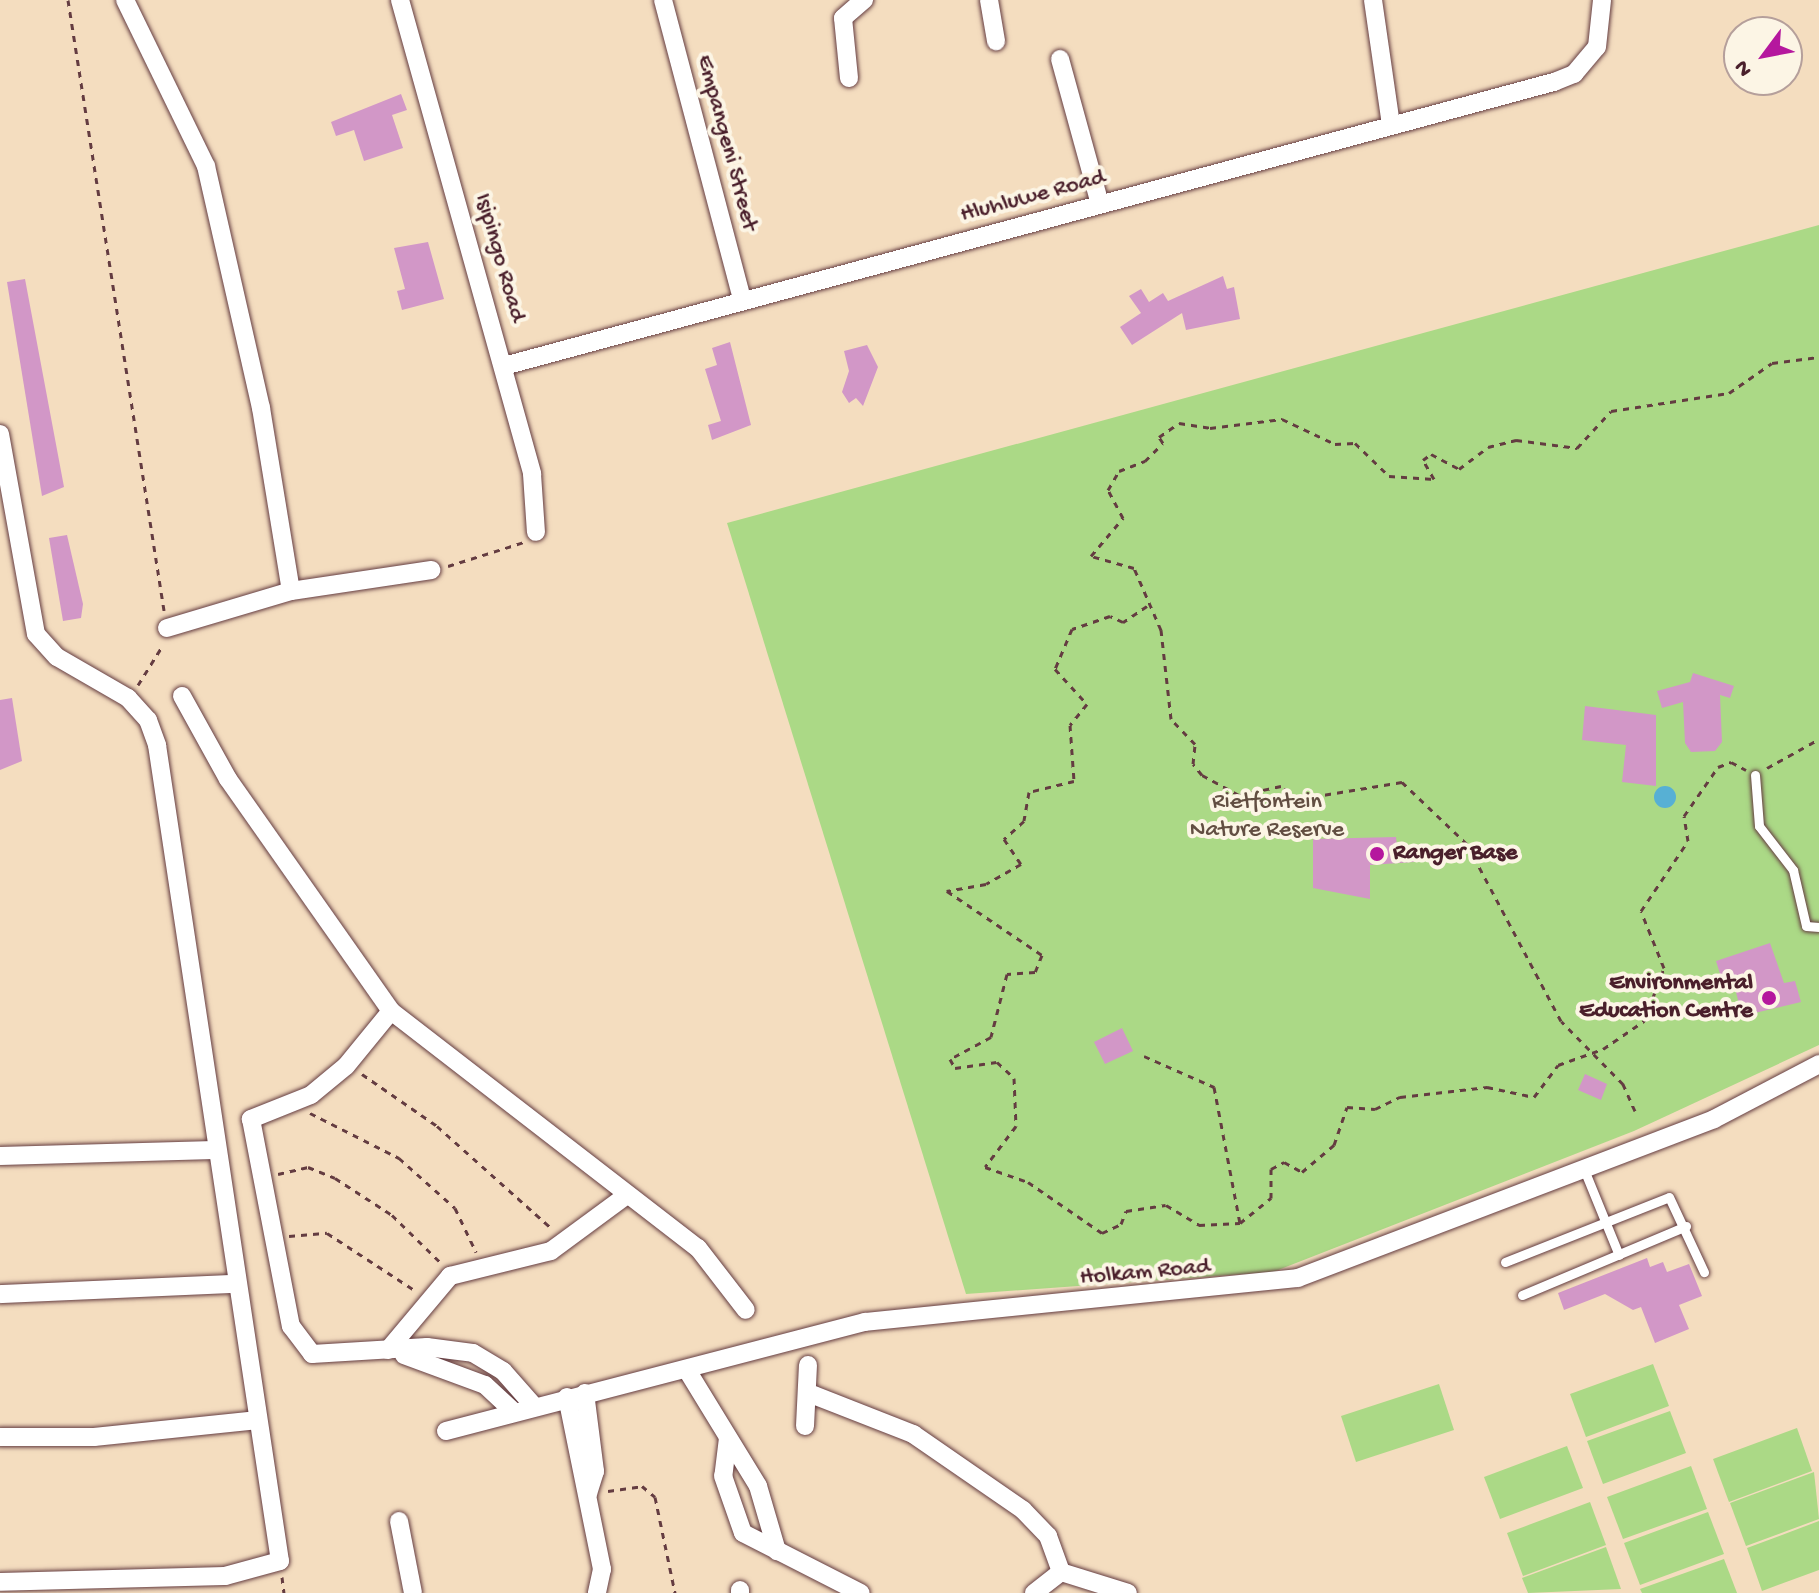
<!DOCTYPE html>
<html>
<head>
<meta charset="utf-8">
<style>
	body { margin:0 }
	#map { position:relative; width:1819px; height:1593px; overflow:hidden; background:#f4ddbf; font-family:"Gochi Hand",sans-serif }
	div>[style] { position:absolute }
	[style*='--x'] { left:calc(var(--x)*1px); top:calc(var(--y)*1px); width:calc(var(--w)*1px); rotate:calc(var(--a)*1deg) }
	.green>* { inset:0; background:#abd986 }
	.water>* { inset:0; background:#57b0d4 }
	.round { border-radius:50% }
	.building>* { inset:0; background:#d297c7 }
	.path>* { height:3px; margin-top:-1.5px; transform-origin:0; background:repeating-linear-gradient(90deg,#643c41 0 6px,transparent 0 12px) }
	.roads { filter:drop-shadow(0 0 2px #643c41) drop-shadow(0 0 2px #643c41) }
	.lane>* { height:9px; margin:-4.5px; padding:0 4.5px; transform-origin:4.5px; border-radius:4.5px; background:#fff }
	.street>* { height:18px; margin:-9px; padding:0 9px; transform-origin:9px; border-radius:9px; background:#fff }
	.dots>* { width:22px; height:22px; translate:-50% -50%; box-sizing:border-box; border:4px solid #fcf5e5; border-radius:50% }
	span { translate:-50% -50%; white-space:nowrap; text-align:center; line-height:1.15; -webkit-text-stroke:8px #fcf5e5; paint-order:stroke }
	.street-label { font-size:24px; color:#4a1f2b }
	.park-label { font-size:24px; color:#624e42 }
	.poi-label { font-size:24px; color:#4a1f2b; font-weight:700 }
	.left { translate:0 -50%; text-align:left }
	.right { translate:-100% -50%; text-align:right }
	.north { position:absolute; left:1723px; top:16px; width:80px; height:80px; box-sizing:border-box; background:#fcf5e5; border:2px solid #b59f9b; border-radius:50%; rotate:238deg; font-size:22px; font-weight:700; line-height:32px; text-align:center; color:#4a1f2b }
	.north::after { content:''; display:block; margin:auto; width:28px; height:36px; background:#b5179e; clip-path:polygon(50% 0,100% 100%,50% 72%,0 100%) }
</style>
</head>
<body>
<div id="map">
	<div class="green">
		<div style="clip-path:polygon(1819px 225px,1819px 1045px,1634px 1131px,1273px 1272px,966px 1294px,727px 523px)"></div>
		<div style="clip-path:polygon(1653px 1364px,1669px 1406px,1586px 1437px,1570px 1394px)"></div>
		<div style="clip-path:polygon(1439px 1384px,1454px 1430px,1356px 1462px,1341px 1416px)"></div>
		<div style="clip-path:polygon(1670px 1411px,1686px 1453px,1603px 1484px,1587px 1441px)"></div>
		<div style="clip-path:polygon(1797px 1428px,1812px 1471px,1729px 1502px,1713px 1459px)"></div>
		<div style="clip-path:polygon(1567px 1446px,1583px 1488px,1500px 1519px,1484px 1477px)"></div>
		<div style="clip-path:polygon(1691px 1466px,1707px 1509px,1623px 1539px,1607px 1497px)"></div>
		<div style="clip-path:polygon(1814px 1472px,1819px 1519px,1746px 1546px,1730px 1503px)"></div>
		<div style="clip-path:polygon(1590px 1502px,1606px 1545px,1523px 1576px,1507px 1533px)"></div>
		<div style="clip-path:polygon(1708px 1512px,1724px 1554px,1640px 1585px,1624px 1543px)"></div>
		<div style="clip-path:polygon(1819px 1521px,1819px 1570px,1762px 1591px,1747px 1548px)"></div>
		<div style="clip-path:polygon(1606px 1547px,1621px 1589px,1528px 1593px,1522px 1578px)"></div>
		<div style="clip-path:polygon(1724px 1559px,1737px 1593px,1642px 1593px,1640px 1589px)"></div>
	</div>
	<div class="water">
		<div class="round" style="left:1654px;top:786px;width:22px;height:22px"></div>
	</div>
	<div class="building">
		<div style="clip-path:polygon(401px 94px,407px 110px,392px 115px,403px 148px,364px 161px,354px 130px,336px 136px,331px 122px)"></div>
		<div style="clip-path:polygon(428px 242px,444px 299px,402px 310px,397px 291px,405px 289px,394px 248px)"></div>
		<div style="clip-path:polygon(1223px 276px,1227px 289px,1234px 287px,1240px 319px,1186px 330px,1182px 313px,1132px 345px,1120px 327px,1141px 313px,1129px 296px,1141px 289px,1149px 302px,1163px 293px,1168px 301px)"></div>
		<div style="clip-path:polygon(25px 279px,64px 487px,42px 496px,7px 282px)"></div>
		<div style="clip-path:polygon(730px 342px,751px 425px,712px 440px,708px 425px,721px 421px,705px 369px,717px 365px,712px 348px)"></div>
		<div style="clip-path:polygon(867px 345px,878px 367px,863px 406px,856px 398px,849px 403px,842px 392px,849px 371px,844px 351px)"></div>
		<div style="clip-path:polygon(67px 535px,83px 604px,81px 618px,63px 621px,49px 538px)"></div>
		<div style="clip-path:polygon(1693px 673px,1734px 686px,1730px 698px,1720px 695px,1722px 742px,1715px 751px,1691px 752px,1685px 743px,1683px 702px,1662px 708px,1657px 691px,1690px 682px)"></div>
		<div style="clip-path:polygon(12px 698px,22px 761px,0 770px,0 700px)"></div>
		<div style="clip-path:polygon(1585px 706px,1656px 715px,1656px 786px,1622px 782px,1626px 745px,1582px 740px)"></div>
		<div style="clip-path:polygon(1396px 837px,1397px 846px,1413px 845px,1414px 862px,1370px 865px,1370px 899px,1313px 888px,1313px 839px)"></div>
		<div style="clip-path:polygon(1770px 943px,1784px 983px,1795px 981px,1801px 1002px,1742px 1016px,1732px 976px,1722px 980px,1716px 961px)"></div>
		<div style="clip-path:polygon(1122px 1028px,1133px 1051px,1105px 1064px,1094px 1042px)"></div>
		<div style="clip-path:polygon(1585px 1074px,1607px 1084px,1601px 1100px,1578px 1090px)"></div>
		<div style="clip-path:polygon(1647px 1258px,1650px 1267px,1663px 1262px,1667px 1272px,1689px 1264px,1702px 1296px,1679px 1305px,1689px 1329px,1655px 1343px,1641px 1307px,1633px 1310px,1605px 1294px,1564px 1310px,1558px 1293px)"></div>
	</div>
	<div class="path">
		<div style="--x:68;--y:0;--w:618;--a:81.06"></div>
		<div style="--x:448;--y:566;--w:80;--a:-17.5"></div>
		<div style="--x:1147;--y:606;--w:29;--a:146"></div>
		<div style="--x:1123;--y:622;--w:14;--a:-155"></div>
		<div style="--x:1110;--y:616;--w:40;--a:161.1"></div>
		<div style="--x:1072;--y:629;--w:43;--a:113"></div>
		<div style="--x:1055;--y:669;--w:47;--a:47.6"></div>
		<div style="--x:1087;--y:704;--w:27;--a:129"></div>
		<div style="--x:1070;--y:725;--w:56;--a:85.9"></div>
		<div style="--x:1074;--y:781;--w:46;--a:166.3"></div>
		<div style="--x:1029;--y:792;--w:29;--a:100"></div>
		<div style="--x:1024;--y:821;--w:27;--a:138"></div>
		<div style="--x:1004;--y:839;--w:30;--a:56"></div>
		<div style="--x:1021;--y:864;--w:40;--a:150.3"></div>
		<div style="--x:986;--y:884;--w:40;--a:170"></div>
		<div style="--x:947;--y:891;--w:115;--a:34"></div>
		<div style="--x:1042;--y:955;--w:18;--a:112"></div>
		<div style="--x:1035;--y:972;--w:28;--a:176"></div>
		<div style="--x:1007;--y:974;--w:65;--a:104.3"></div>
		<div style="--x:991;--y:1037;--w:47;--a:151.8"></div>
		<div style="--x:950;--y:1059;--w:10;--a:61"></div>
		<div style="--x:955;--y:1068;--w:42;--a:-8.1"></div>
		<div style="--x:997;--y:1062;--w:23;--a:43"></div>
		<div style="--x:1014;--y:1078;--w:48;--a:87.6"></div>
		<div style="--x:1016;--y:1126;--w:51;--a:127.1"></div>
		<div style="--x:985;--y:1167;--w:46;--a:19.2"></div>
		<div style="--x:1028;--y:1182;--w:90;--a:34.6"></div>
		<div style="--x:1102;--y:1233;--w:21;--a:-25"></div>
		<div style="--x:1121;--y:1224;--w:14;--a:-69"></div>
		<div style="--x:1126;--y:1211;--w:40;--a:-8.5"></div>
		<div style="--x:1166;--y:1205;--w:39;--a:31"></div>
		<div style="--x:1199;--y:1225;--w:41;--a:-2.8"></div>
		<div style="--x:1240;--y:1223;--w:40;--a:-39"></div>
		<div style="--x:1271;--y:1198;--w:29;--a:-90"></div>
		<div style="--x:1271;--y:1169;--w:15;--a:-28"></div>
		<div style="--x:1284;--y:1162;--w:21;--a:29"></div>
		<div style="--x:1302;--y:1172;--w:42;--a:-40.2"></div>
		<div style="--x:1334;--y:1145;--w:40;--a:-71.1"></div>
		<div style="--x:1347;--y:1107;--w:28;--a:4"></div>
		<div style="--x:1375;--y:1109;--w:28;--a:-26"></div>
		<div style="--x:1400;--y:1097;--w:88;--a:-6.6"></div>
		<div style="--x:1487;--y:1087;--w:48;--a:12"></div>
		<div style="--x:1534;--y:1097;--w:40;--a:-53"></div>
		<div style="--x:1558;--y:1065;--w:48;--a:-19.6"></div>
		<div style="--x:1603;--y:1049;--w:50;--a:-34.3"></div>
		<div style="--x:1644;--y:1021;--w:57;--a:-69.3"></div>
		<div style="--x:1664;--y:968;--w:61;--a:-112"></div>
		<div style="--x:1641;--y:911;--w:84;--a:-56.1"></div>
		<div style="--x:1688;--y:841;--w:25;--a:-99"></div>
		<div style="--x:1684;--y:816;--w:60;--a:-55.2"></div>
		<div style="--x:1718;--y:767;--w:14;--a:-21"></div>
		<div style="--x:1731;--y:762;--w:17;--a:28"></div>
		<div style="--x:138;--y:685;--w:47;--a:-58"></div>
		<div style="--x:1767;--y:768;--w:60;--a:-29.1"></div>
		<div style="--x:1144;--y:1056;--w:77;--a:23.9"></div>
		<div style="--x:1214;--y:1087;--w:138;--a:79.2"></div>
		<div style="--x:362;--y:1074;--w:91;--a:34.7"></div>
		<div style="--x:437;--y:1126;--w:153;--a:41.8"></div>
		<div style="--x:1635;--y:1111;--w:30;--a:-114"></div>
		<div style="--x:1623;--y:1084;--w:88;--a:-134.5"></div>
		<div style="--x:1561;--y:1021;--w:200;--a:-118"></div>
		<div style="--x:1467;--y:844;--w:90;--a:-136.4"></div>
		<div style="--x:1402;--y:782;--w:105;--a:170.7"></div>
		<div style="--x:1298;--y:799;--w:21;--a:-143"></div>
		<div style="--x:1281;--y:786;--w:43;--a:167.9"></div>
		<div style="--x:1239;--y:795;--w:42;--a:-151.6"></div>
		<div style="--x:1202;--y:775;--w:14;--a:-129"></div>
		<div style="--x:1193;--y:764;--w:20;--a:-84"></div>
		<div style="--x:1195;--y:744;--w:35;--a:-134"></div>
		<div style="--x:1171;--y:719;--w:90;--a:-96.4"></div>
		<div style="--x:1161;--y:630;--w:68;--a:-113.5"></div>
		<div style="--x:1134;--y:568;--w:45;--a:-164.4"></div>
		<div style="--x:1091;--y:556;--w:50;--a:-49.9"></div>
		<div style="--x:1123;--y:518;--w:32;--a:-118"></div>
		<div style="--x:1108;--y:490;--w:22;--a:-60"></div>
		<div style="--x:1119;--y:471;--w:28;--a:-21"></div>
		<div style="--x:1145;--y:461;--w:25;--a:-45"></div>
		<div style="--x:1163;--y:443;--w:7;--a:-124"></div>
		<div style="--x:1159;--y:437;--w:24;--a:-35"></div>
		<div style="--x:1179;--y:423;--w:31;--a:9"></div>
		<div style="--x:1210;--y:428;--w:73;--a:-7.1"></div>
		<div style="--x:1282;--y:419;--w:59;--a:25.3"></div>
		<div style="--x:1335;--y:444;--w:20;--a:-3"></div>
		<div style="--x:1355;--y:443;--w:47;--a:44.1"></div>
		<div style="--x:1389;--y:476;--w:45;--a:3.8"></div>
		<div style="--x:1434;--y:479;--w:22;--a:-120"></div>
		<div style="--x:1423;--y:460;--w:10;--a:-37"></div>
		<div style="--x:1431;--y:454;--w:32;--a:28"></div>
		<div style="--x:1459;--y:469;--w:36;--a:-37"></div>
		<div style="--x:1488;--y:447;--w:29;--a:-14"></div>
		<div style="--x:1516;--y:440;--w:62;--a:7.5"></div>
		<div style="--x:1577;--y:448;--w:50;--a:-47.4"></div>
		<div style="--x:1611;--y:411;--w:119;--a:-8.7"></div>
		<div style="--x:1729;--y:393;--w:52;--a:-34.9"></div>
		<div style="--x:1772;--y:363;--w:47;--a:-7.3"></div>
		<div style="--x:310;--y:1113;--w:100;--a:26.8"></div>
		<div style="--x:399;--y:1158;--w:75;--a:41.8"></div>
		<div style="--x:455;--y:1208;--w:49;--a:64.5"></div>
		<div style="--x:278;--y:1174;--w:31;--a:-13"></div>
		<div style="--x:308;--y:1167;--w:29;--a:22"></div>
		<div style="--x:335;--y:1178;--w:68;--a:33"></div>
		<div style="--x:392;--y:1215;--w:69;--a:44.4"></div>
		<div style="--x:289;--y:1236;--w:38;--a:-5"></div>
		<div style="--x:327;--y:1233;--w:106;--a:33.1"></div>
		<div style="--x:608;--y:1491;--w:34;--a:-8"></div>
		<div style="--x:642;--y:1486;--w:17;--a:40"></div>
		<div style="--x:655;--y:1497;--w:98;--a:78.2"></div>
		<div style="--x:282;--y:1577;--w:16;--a:83"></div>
	</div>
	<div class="roads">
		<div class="lane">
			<div style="--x:1755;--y:775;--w:51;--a:85.5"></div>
			<div style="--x:1759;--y:826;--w:56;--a:52.3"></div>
			<div style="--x:1793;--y:870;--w:57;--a:76.9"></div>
			<div style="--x:1806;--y:926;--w:13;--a:4"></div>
			<div style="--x:1583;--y:1167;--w:95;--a:67.8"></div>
			<div style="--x:1505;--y:1262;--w:176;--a:-21.6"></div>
			<div style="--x:1669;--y:1197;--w:83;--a:65"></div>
			<div style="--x:1522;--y:1295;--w:178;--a:-22.8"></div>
		</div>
		<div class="street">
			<div style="--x:125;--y:0;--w:185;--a:64"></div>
			<div style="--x:206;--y:166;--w:248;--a:77.2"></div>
			<div style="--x:261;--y:408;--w:185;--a:80.7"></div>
			<div style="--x:400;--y:0;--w:492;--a:74.4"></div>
			<div style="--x:532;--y:474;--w:58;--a:86.1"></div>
			<div style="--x:663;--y:0;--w:308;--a:75.2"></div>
			<div style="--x:989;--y:0;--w:42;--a:80.3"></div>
			<div style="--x:1373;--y:0;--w:126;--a:81.8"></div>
			<div style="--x:1060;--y:59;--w:150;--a:74.6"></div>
			<div style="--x:849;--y:78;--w:60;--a:-95.7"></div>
			<div style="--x:843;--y:18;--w:28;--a:-41"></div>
			<div style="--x:504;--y:366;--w:1088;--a:-15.14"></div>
			<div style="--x:1554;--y:82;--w:22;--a:-22"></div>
			<div style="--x:1574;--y:74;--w:35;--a:-50"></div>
			<div style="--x:1597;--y:47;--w:47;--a:-83.9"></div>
			<div style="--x:0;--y:434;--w:203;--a:79.8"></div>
			<div style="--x:36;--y:634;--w:31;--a:48"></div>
			<div style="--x:57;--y:657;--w:82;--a:30"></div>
			<div style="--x:128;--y:698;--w:30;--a:48"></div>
			<div style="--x:148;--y:720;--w:27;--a:70"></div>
			<div style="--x:157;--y:745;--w:825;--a:81.43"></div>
			<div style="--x:280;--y:1561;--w:57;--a:164.7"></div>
			<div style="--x:225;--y:1576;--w:225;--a:178.5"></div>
			<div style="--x:167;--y:628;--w:129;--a:-16.6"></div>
			<div style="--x:291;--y:591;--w:142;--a:-8.5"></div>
			<div style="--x:182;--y:696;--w:95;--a:61"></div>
			<div style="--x:228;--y:779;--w:284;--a:54.9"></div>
			<div style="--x:391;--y:1011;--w:388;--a:37.7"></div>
			<div style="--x:698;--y:1248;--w:78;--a:52.3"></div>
			<div style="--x:391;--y:1011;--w:71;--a:129.3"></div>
			<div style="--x:346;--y:1066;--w:45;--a:140.4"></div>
			<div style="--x:311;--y:1095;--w:65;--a:158.2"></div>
			<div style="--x:251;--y:1119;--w:211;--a:79.1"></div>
			<div style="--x:291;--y:1326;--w:35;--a:53"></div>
			<div style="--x:312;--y:1354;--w:115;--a:-3.5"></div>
			<div style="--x:427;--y:1347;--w:46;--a:7.4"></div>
			<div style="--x:473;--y:1353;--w:35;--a:31"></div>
			<div style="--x:503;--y:1371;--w:45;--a:48.6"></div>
			<div style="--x:0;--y:1156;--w:214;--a:-1.6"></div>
			<div style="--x:0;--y:1294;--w:233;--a:-2.5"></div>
			<div style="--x:388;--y:1350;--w:97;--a:-50"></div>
			<div style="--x:450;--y:1276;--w:104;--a:-13.9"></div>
			<div style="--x:551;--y:1251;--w:94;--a:-36.4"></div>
			<div style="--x:404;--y:1355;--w:86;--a:20.3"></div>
			<div style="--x:485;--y:1385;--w:38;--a:43"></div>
			<div style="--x:687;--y:1370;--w:136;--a:58.5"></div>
			<div style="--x:758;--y:1486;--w:68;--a:73.7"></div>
			<div style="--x:585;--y:1393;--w:79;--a:82.7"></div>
			<div style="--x:595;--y:1471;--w:24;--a:107"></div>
			<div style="--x:811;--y:1394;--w:110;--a:21.4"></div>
			<div style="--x:913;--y:1434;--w:134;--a:34.6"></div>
			<div style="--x:1023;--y:1510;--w:36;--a:46"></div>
			<div style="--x:1048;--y:1536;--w:38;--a:70"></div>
			<div style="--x:567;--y:1397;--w:176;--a:78.5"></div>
			<div style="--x:602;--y:1569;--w:25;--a:102"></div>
			<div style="--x:805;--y:1426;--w:61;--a:-87.2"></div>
			<div style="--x:446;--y:1431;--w:433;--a:-14.6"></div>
			<div style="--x:865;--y:1322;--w:435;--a:-5.8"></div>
			<div style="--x:1298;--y:1278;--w:445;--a:-20.9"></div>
			<div style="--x:1714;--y:1119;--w:119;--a:-27.6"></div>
			<div style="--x:0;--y:1437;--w:94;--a:0"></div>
			<div style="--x:94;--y:1437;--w:165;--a:-5.9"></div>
			<div style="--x:728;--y:1438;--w:38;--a:97"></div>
			<div style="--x:723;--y:1476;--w:60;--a:70.7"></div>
			<div style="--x:743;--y:1533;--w:132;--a:27"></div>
			<div style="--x:399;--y:1521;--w:73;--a:79"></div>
			<div style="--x:740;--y:1590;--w:3;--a:90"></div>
			<div style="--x:1034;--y:1593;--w:34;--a:-38"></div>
			<div style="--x:1061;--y:1572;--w:70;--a:17.4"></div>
		</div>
	</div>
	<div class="dots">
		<div style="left:1377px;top:854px;background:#b5179e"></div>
		<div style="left:1769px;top:998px;background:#b5179e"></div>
	</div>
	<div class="street-label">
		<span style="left:726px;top:143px;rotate:75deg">Empangeni Street</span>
		<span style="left:1033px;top:197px;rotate:-15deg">Hluhluwe Road</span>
		<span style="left:499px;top:258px;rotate:74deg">Isipingo Road</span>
		<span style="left:1145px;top:1273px;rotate:-5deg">Holkam Road</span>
	</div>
	<div class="park-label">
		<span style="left:1267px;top:817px">Rietfontein<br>Nature Reserve</span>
	</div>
	<div class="poi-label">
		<span class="left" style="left:1393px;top:854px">Ranger Base</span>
		<span class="right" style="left:1753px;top:998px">Environmental<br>Education Centre</span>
	</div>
	<div class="north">N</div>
</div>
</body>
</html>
